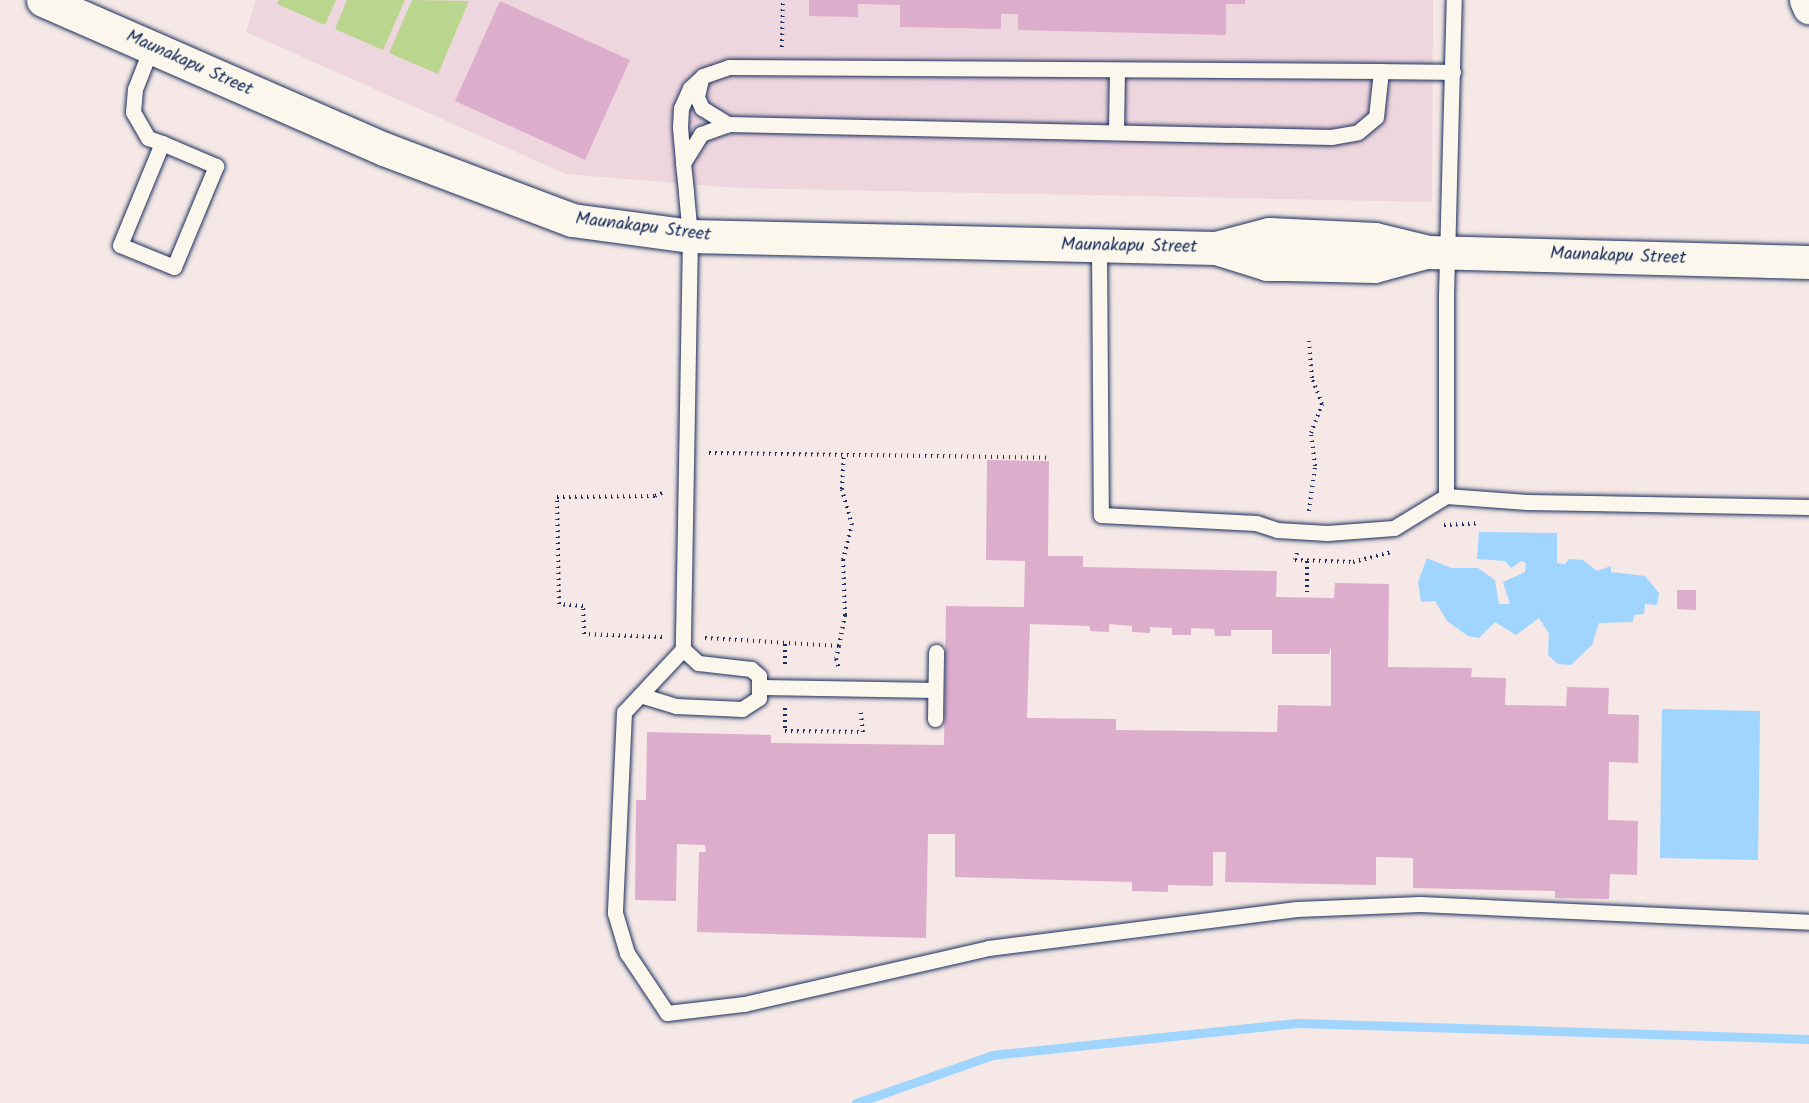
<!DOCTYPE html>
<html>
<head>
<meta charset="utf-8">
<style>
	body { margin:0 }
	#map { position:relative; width:1809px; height:1103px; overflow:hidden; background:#f5e8e6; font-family:Kalam,sans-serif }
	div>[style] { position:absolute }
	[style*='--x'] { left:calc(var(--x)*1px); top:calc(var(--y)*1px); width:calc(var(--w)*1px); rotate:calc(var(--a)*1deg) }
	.built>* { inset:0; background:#eed6de }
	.green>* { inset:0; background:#bad68e }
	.water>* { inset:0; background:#9fd5fe }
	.stream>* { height:9px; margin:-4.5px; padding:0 4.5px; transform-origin:4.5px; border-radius:4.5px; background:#9fd5fe }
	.building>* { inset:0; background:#ddadcc }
	.path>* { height:4px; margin-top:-2px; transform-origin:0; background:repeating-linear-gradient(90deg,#1b2f5e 0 1.5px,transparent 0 6px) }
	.roads { filter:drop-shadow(0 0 2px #1b2f5e) drop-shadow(0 0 2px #1b2f5e) }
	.lane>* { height:15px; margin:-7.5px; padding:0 7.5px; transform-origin:7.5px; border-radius:7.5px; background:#fbf7ec }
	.secondary>* { height:33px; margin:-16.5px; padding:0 16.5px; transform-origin:16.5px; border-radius:16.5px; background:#fbf7ec }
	span { translate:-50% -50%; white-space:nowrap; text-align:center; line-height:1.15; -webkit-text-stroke:4.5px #fbf7ec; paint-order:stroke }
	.street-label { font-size:18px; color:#1b2f5e }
</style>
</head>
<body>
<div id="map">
	<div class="built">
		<div style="clip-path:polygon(256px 0,1433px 0,1432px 202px,737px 188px,566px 174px,246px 32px)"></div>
	</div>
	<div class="green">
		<div style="clip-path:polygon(279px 0,336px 0,325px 25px,277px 4px)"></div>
		<div style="clip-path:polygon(347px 0,405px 0,383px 50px,335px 29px)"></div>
		<div style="clip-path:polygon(412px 0,469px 1px,438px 74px,389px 53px)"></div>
	</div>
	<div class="water">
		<div style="clip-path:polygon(1479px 532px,1557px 533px,1557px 563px,1565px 564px,1569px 559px,1583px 560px,1597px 571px,1611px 566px,1611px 572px,1645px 576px,1659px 593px,1657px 605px,1645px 604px,1644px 614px,1634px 615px,1633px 622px,1599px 623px,1592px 645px,1571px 665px,1558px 664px,1548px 655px,1549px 634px,1539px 618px,1516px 635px,1495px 622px,1479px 638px,1468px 636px,1447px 621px,1435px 601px,1421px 602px,1418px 582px,1427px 558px,1451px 568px,1478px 568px,1495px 580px,1499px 604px,1510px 604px,1503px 582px,1525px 572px,1526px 563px,1521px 561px,1511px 568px,1505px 561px,1477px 559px)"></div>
		<div style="clip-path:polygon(1662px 709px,1760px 711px,1758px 860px,1660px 858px)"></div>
	</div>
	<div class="stream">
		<div style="--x:856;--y:1103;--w:144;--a:-19.4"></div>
		<div style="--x:992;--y:1055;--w:309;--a:-6"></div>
		<div style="--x:1299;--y:1023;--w:510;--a:1.8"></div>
	</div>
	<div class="building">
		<div style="clip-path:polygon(809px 0,1245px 0,1245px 4px,1226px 4px,1226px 35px,1018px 30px,1018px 14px,1001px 14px,1001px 29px,900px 27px,900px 5px,858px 4px,858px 17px,809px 16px)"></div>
		<div style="clip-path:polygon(500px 1px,630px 60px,585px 160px,455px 101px)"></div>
		<div style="clip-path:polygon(evenodd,987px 460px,1049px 461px,1048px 556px,1083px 556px,1083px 567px,1277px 571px,1276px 597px,1334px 598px,1335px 583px,1389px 584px,1388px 667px,1472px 668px,1471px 677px,1506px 678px,1505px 705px,1566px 706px,1567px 687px,1609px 688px,1608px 714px,1639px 715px,1638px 763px,1609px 762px,1608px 820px,1638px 821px,1637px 875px,1610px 874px,1609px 899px,1555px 898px,1555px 891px,1413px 888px,1413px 858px,1376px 857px,1376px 885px,1225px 882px,1226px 852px,1213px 852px,1213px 886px,1168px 885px,1168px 892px,1132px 891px,1132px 882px,955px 877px,955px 834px,928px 834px,926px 938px,697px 932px,699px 852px,706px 852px,705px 845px,677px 844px,676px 901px,635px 900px,636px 800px,646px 800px,647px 732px,771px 735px,771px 743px,944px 745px,946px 606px,1024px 607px,1025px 561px,986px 560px,987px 460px,1030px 624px,1090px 626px,1090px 631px,1109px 632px,1109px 624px,1132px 626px,1132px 632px,1150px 633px,1150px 627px,1172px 628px,1172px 635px,1191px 635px,1191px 628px,1214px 629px,1215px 636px,1231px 636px,1231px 630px,1272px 630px,1272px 654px,1329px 654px,1331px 646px,1331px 706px,1278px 705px,1277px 732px,1116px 730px,1116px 719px,1027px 718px,1030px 624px)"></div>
		<div style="clip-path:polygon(1677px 590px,1696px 590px,1696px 610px,1677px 609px)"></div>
	</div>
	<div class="path">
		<div style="--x:782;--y:47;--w:47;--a:-88.8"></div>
		<div style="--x:709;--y:453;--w:341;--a:0.8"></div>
		<div style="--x:1309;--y:511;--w:45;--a:-82.4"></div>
		<div style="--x:1315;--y:466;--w:33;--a:-97"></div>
		<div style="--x:1311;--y:433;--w:31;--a:-69"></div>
		<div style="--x:1322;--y:404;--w:28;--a:-111"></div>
		<div style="--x:1312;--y:378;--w:37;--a:-95"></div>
		<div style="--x:1444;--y:525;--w:34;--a:-3"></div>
		<div style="--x:1297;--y:553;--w:7;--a:106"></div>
		<div style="--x:1295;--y:560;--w:58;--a:2"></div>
		<div style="--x:1353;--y:562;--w:40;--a:-14.4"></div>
		<div style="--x:1307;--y:561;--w:36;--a:90"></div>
		<div style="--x:662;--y:637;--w:78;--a:-177.8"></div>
		<div style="--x:584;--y:634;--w:28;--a:-92"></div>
		<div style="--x:583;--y:606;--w:24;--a:-175"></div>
		<div style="--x:559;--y:604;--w:107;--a:-91.1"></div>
		<div style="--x:557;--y:497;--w:98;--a:-0.6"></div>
		<div style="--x:655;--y:496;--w:10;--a:-24"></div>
		<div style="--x:705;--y:638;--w:134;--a:3.4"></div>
		<div style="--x:839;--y:646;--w:32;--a:-79"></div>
		<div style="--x:845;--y:615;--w:55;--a:-92.1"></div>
		<div style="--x:843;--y:560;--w:36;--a:-76"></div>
		<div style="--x:852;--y:525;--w:37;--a:-106"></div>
		<div style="--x:842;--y:489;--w:34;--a:-87"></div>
		<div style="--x:785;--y:644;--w:23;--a:90"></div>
		<div style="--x:839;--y:646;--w:13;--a:103"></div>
		<div style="--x:836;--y:659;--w:9;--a:72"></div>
		<div style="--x:785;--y:708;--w:23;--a:90"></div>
		<div style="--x:785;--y:731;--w:78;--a:0.7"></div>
		<div style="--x:863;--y:732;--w:23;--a:-97"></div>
	</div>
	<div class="roads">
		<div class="lane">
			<div style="--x:151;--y:48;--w:44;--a:111.3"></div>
			<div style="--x:135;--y:89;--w:23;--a:95"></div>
			<div style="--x:133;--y:112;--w:30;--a:60"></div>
			<div style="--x:148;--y:138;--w:15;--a:20"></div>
			<div style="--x:162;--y:143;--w:59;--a:23.1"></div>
			<div style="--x:216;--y:166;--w:109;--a:112.6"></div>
			<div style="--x:174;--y:267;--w:58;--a:-157.8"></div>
			<div style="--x:120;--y:245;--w:110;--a:-67.6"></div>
			<div style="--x:1381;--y:71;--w:72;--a:0.8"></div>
			<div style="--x:701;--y:79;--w:18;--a:103"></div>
			<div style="--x:697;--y:97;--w:12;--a:66"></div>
			<div style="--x:702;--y:108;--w:31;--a:32"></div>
			<div style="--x:1116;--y:132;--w:62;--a:-89.1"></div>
			<div style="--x:683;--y:163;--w:34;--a:-58"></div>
			<div style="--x:701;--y:134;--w:29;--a:-20"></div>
			<div style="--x:728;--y:124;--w:603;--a:1.24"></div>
			<div style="--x:1331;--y:137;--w:27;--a:-10"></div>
			<div style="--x:1358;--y:132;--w:23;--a:-40"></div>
			<div style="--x:1376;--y:117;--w:46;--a:-83.8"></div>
			<div style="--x:1381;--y:71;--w:652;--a:-179.65"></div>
			<div style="--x:729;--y:67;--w:28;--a:161"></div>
			<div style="--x:703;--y:76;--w:18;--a:137"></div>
			<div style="--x:690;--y:88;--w:22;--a:114"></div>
			<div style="--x:681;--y:108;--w:19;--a:93"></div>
			<div style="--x:680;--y:127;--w:36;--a:85"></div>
			<div style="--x:683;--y:163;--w:30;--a:84"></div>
			<div style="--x:686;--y:193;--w:43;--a:84.7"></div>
			<div style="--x:690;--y:236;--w:413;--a:91"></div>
			<div style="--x:683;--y:649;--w:86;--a:133.1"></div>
			<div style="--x:624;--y:712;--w:201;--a:92.6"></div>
			<div style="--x:615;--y:913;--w:42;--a:73.3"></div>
			<div style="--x:627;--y:953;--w:72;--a:56.3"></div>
			<div style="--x:667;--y:1013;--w:78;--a:-6.7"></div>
			<div style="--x:744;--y:1004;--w:250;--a:-12.9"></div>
			<div style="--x:988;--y:948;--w:311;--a:-7.2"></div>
			<div style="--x:1297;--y:909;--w:123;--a:-2.3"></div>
			<div style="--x:1420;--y:904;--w:389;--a:2.6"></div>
			<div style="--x:1099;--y:247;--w:268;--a:89.6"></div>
			<div style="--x:1101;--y:515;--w:155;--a:3"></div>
			<div style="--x:1256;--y:523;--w:22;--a:18"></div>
			<div style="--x:1277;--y:530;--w:50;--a:3.4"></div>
			<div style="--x:1327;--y:533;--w:67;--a:-4.3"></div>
			<div style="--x:1394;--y:528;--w:61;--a:-31.6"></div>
			<div style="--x:1446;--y:496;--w:81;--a:4.2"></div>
			<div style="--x:1527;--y:502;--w:282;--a:1"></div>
			<div style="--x:1446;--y:496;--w:200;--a:-90"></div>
			<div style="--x:1446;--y:296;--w:296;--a:-88.5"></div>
			<div style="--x:762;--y:687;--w:173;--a:1"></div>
			<div style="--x:640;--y:695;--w:38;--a:17"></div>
			<div style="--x:676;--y:706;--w:66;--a:2.6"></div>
			<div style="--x:742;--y:709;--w:20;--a:-33"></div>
			<div style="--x:759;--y:698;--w:22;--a:-90"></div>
			<div style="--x:759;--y:676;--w:11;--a:-139"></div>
			<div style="--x:751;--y:669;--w:53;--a:-173.5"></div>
			<div style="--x:698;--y:663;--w:21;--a:-137"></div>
			<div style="--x:935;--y:719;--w:67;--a:-89.1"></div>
		</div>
		<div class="secondary">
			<div style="--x:43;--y:0;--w:372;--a:23.6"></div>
			<div style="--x:384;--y:149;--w:201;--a:20.7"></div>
			<div style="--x:572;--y:220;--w:119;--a:7.7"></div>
			<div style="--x:690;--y:236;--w:526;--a:1.31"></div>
			<div style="--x:1216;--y:248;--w:55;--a:-14.8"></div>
			<div style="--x:1269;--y:234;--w:106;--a:2.7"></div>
			<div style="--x:1375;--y:239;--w:55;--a:13.8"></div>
			<div style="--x:1428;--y:252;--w:381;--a:1.5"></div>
			<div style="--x:1806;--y:0;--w:8;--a:67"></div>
			<div style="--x:1216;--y:248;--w:53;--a:17.4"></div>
			<div style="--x:1267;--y:264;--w:19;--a:0"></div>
			<div style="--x:1286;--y:264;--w:88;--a:1.3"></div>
			<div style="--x:1374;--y:266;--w:54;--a:-15.1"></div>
		</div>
	</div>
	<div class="street-label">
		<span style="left:189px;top:64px;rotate:24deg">Maunakapu Street</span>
		<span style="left:643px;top:228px;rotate:7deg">Maunakapu Street</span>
		<span style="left:1129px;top:247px;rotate:1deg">Maunakapu Street</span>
		<span style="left:1618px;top:257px;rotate:2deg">Maunakapu Street</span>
	</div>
</div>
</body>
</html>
